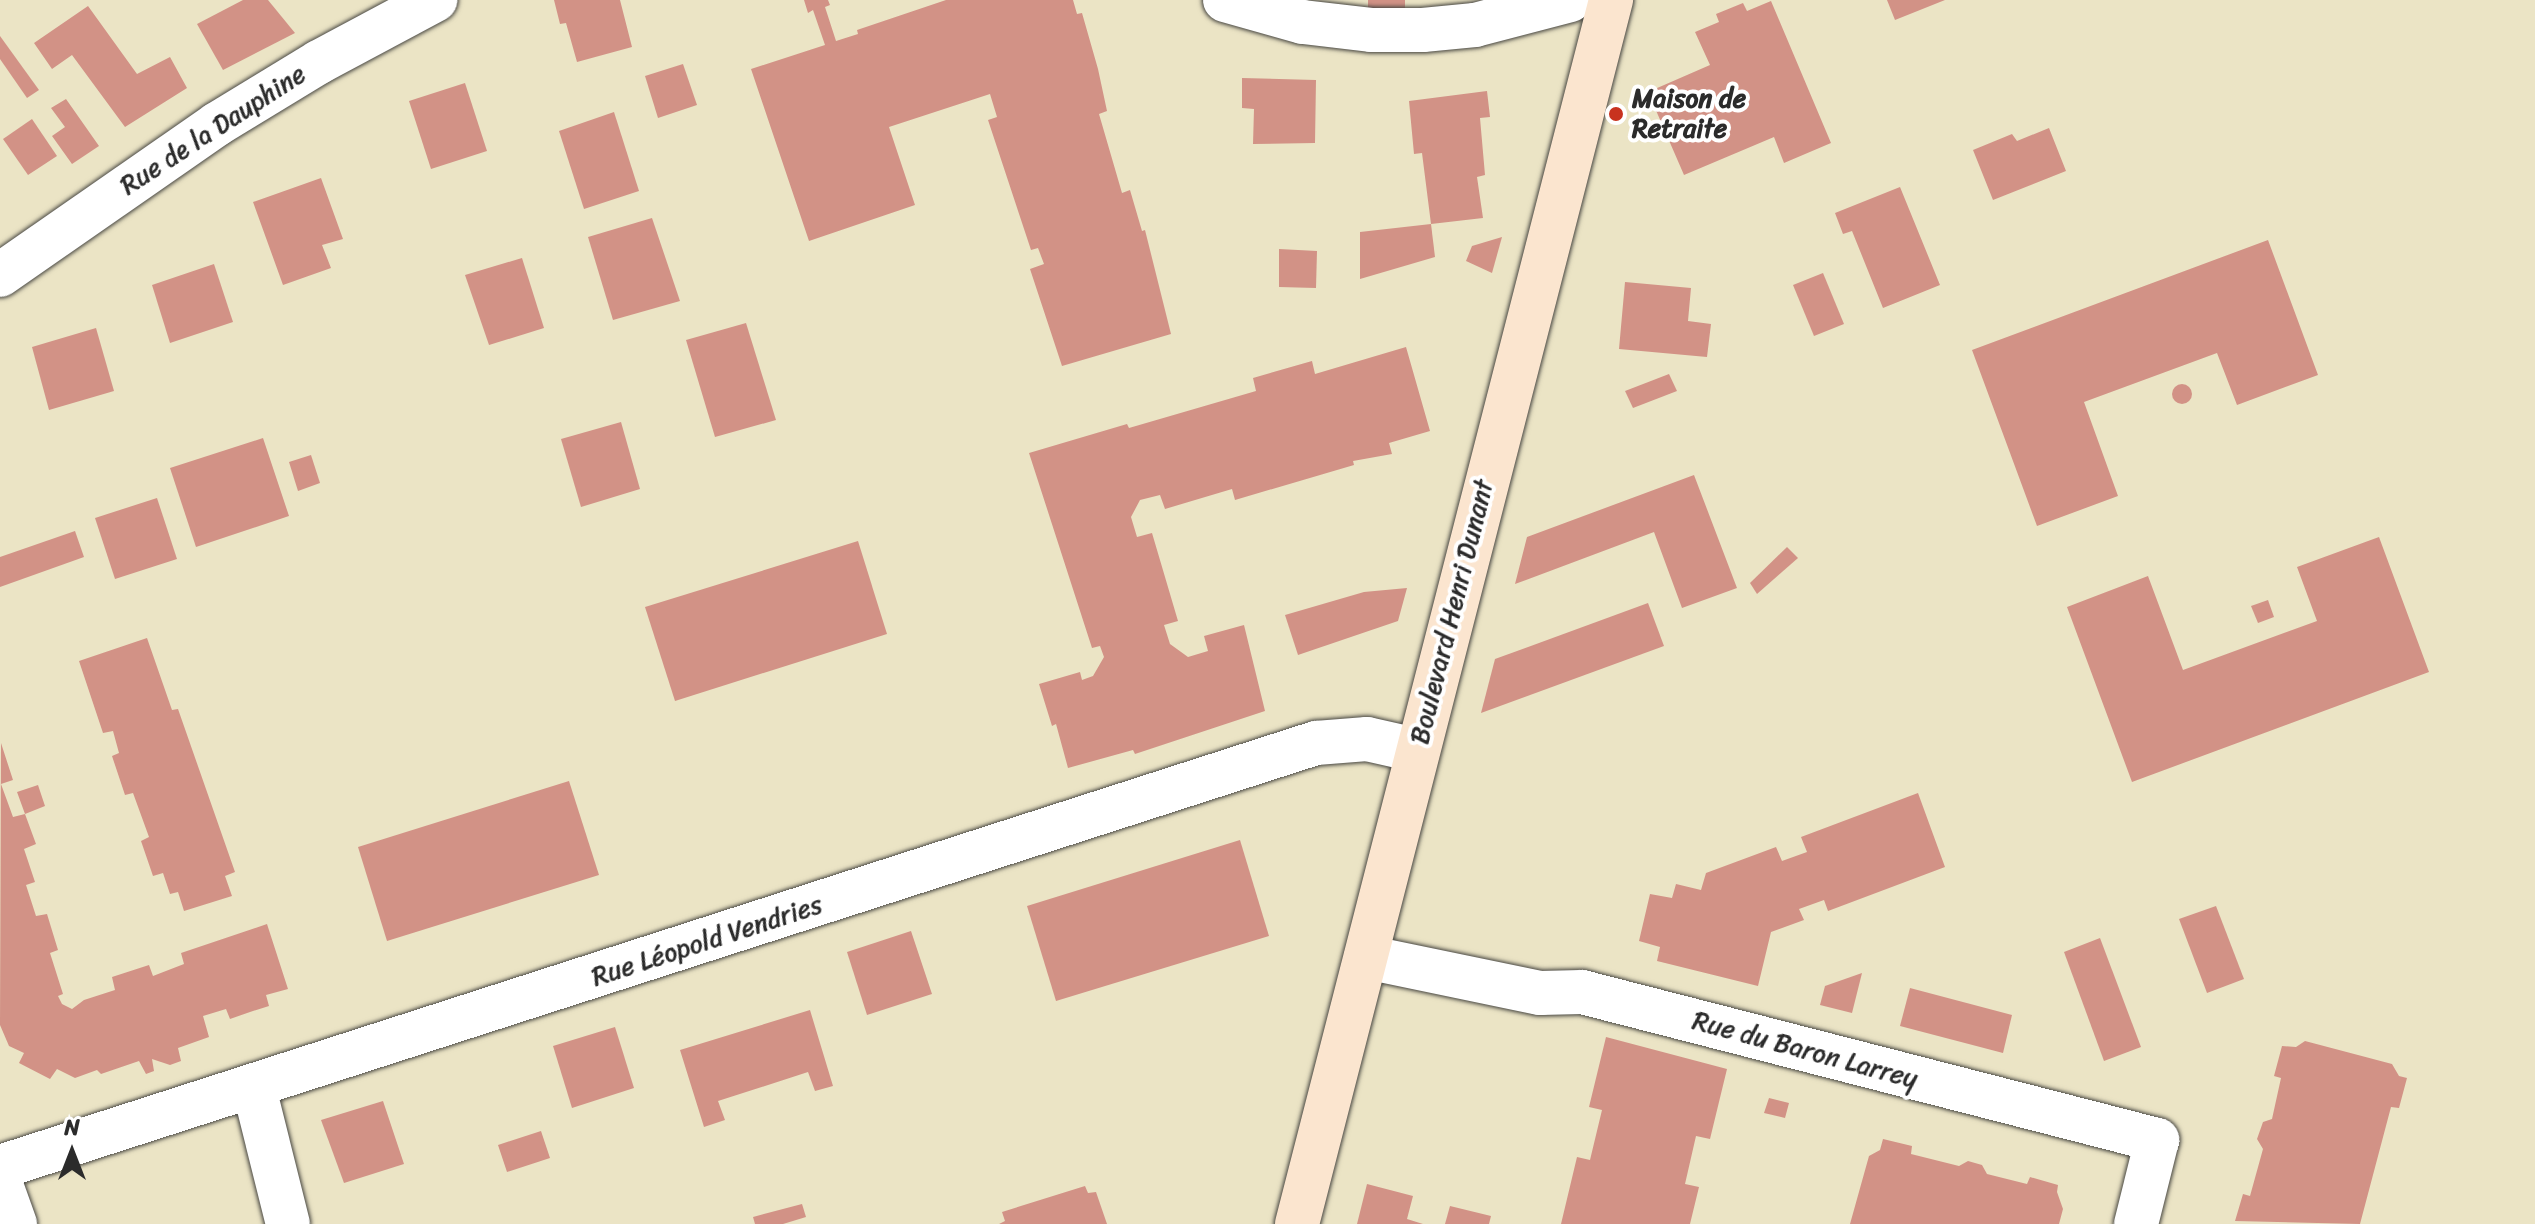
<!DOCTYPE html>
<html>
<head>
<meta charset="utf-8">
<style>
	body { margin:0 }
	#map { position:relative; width:2535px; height:1224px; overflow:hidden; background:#ebe4c5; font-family:Sriracha,sans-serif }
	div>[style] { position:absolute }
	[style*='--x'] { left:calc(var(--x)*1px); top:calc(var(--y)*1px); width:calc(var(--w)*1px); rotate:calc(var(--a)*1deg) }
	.building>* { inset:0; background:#d29286 }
	.round { border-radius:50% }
	.roads { filter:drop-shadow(0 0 2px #484742) drop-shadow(0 0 2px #484742) }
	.street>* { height:44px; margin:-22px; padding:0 22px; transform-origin:22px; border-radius:22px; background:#fff }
	.secondary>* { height:44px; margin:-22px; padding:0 22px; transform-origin:22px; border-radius:22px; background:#fbe5cf }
	.dots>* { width:22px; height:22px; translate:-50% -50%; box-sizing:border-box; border:4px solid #fff; border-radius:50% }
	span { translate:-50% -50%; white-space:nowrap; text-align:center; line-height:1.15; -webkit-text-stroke:8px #fff; paint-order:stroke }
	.poi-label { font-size:26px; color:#2b2b2b; font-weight:700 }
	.left { translate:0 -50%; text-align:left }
	.street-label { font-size:26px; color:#2b2b2b }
	.north { position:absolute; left:32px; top:1112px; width:80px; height:80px; -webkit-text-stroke:6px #fff; paint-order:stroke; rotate:0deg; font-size:22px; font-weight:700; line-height:32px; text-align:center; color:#2b2b2b }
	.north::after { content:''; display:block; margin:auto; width:28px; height:36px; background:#2b2b2b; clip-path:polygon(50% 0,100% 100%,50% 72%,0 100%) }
</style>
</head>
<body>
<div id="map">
	<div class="building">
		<div style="clip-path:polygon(243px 0,268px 0,295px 33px,223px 70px,197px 24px)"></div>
		<div style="clip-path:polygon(554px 0,620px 0,632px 47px,577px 62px,566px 23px,560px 24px)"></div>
		<div style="clip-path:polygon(804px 0,828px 0,830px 5px,825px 7px,836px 41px,858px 34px,857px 30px,946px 0,1073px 0,1077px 14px,1082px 13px,1098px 69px,1107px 111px,1099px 114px,1122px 193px,1130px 190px,1142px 231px,1145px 230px,1171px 334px,1062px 366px,1030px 269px,1044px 264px,1038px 248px,1031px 250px,988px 120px,997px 117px,990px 94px,889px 127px,915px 205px,809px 241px,751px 69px,825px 45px,813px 10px,808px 13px)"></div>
		<div style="clip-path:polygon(1368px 0,1405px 0,1405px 9px,1368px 8px)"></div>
		<div style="clip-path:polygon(1887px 0,1945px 0,1895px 20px)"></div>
		<div style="clip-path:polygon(1771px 1px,1831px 143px,1784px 163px,1774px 137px,1684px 175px,1648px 92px,1710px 65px,1695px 32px,1719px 22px,1716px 14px,1743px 3px,1747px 11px)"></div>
		<div style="clip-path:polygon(88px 6px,137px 74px,170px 57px,187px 88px,125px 127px,72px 55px,52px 69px,34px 43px)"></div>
		<div style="clip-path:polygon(0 36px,39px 90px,27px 98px,0 59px)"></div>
		<div style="clip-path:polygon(683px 64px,697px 105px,658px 118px,645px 76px)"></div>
		<div style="clip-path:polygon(1242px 78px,1316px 80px,1315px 143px,1253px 144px,1254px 109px,1242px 108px)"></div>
		<div style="clip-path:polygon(465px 83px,487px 151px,431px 169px,409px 101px)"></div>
		<div style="clip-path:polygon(1487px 91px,1490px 117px,1480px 118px,1485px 175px,1477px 177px,1483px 218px,1431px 224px,1422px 153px,1414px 154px,1409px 101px)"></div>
		<div style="clip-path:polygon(66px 99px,99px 146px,72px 164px,52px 136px,65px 127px,51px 108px)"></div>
		<div style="clip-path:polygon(614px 112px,639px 191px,584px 209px,559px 131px)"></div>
		<div style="clip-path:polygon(32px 119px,57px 156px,28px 175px,3px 139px)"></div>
		<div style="clip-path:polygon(2049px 128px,2066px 171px,1993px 200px,1973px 150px,2012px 134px,2017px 141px)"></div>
		<div style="clip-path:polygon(321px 178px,343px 239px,322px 245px,331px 268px,283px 285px,253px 202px)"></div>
		<div style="clip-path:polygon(1900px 187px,1940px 285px,1883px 308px,1852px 231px,1843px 234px,1835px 213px)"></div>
		<div style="clip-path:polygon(652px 218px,680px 301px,613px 320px,588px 237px)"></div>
		<div style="clip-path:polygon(1431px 224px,1435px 257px,1360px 279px,1360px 232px)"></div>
		<div style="clip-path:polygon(1502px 237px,1492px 273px,1466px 261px,1472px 246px)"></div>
		<div style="clip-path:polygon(2268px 240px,2318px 375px,2237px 405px,2217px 353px,2084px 402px,2118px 496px,2037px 526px,1972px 350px)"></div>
		<div style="clip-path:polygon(1279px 249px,1317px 251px,1316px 288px,1279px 287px)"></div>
		<div style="clip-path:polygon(522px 258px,544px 328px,489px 345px,465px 275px)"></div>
		<div style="clip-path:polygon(214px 264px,233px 322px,170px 343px,152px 285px)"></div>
		<div style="clip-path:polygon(1823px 273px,1844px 324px,1814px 336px,1793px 285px)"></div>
		<div style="clip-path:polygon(1625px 282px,1691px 288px,1688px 321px,1711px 324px,1707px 357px,1619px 349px)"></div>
		<div style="clip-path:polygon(746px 323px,776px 420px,715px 437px,686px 340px)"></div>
		<div style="clip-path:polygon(96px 328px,114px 391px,49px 410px,32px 347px)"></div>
		<div style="clip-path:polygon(1406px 347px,1430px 431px,1389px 443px,1392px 454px,1353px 461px,1354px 465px,1235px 500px,1232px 489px,1165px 509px,1160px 495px,1140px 500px,1131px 517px,1137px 537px,1152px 533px,1178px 621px,1164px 625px,1170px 644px,1188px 657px,1208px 651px,1204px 636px,1244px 625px,1265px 711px,1135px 754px,1133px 750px,1068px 768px,1056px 724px,1052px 726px,1039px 684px,1080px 672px,1082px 680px,1093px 676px,1104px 657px,1100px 646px,1092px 648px,1029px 453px,1127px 424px,1129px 428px,1256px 391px,1253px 378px,1312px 361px,1315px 374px)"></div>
		<div style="clip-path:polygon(1669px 374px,1677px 391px,1633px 408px,1625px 391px)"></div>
		<div class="round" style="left:2172px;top:384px;width:20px;height:20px"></div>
		<div style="clip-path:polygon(621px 422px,640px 489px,581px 507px,561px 439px)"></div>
		<div style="clip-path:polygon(263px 438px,289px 516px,196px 547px,170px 468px)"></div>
		<div style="clip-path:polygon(311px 455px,320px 483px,298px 491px,289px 462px)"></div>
		<div style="clip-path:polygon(1694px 475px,1737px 588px,1682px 608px,1654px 532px,1515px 584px,1527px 537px)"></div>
		<div style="clip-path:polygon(157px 498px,177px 559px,115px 579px,95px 518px)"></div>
		<div style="clip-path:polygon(75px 531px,84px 557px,0 587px,0 557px)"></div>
		<div style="clip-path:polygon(2379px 537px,2429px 672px,2132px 782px,2067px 607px,2148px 576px,2183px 670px,2317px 621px,2297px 567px)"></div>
		<div style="clip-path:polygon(858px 541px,887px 634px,675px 701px,645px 607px)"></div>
		<div style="clip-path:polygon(1787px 547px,1798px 558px,1757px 594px,1750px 583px)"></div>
		<div style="clip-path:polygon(1407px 588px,1398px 621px,1298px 655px,1285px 615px,1364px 592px)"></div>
		<div style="clip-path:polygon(2268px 600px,2274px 617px,2258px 623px,2251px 606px)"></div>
		<div style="clip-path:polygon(1648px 603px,1664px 646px,1481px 713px,1495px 659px)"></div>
		<div style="clip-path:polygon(147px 638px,172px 710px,178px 709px,235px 872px,225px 876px,232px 896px,184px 911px,178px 892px,170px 894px,163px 873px,153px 876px,141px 841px,149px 837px,133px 793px,125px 795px,112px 756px,119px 753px,113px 731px,103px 733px,79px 661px)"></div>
		<div style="clip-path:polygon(1px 743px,13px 780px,1px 784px,13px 817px,25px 814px,17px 792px,38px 785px,45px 806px,25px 814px,36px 844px,24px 849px,35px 882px,26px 885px,36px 916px,47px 914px,58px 950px,50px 953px,63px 994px,58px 996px,62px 1004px,72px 1009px,84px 1000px,115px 990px,112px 977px,149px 965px,153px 976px,184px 964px,181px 953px,267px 924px,288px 989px,266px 995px,269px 1006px,250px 1012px,230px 1019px,226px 1009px,203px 1016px,209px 1037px,178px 1048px,181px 1061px,170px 1065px,152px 1059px,154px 1071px,146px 1074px,139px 1061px,101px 1074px,97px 1070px,75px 1078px,57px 1069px,50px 1079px,19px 1063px,24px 1053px,9px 1046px,0 1025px)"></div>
		<div style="clip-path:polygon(569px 781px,599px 875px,387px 941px,358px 847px)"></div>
		<div style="clip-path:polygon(1918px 793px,1945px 867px,1828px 911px,1824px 900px,1799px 909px,1804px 920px,1771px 932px,1758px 986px,1657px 961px,1660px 947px,1639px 941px,1650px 894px,1672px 898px,1676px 884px,1701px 890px,1706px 873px,1776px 847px,1782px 861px,1807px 852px,1801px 837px)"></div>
		<div style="clip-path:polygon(1240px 840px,1269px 936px,1056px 1001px,1027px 906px)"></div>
		<div style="clip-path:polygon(2216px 906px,2244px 979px,2207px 993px,2179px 919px)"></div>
		<div style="clip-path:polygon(911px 931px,932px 994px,867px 1015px,847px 952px)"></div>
		<div style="clip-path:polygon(2100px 938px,2141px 1047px,2104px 1061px,2064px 952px)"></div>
		<div style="clip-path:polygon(1862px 973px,1852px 1013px,1820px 1005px,1825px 986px)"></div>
		<div style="clip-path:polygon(1910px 988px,2012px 1015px,2003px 1053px,1900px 1026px)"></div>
		<div style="clip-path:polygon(810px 1010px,833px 1086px,815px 1091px,808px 1072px,765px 1086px,718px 1101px,725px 1120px,704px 1127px,680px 1050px)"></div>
		<div style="clip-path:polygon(615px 1027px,634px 1088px,572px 1108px,553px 1046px)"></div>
		<div style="clip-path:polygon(1606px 1037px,1727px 1069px,1710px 1139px,1696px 1136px,1685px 1184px,1699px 1187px,1690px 1224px,1561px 1224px,1577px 1157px,1590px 1160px,1602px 1110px,1589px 1107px)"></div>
		<div style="clip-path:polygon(2305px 1041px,2392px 1064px,2399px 1076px,2407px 1078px,2399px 1108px,2391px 1107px,2360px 1224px,2235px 1221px,2243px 1194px,2250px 1196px,2263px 1149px,2257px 1139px,2263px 1122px,2272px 1119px,2281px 1078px,2274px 1076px,2282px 1046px,2296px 1047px)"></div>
		<div style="clip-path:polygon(1769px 1098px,1789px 1103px,1785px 1118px,1764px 1113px)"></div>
		<div style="clip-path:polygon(383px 1101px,404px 1164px,344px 1183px,321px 1120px)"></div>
		<div style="clip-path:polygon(541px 1131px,550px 1158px,507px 1172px,498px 1145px)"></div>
		<div style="clip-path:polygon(1883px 1139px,1912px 1146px,1911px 1154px,1959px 1166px,1968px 1161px,1982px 1165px,1987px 1174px,2027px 1184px,2030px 1177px,2058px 1185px,2057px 1192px,2063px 1209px,2059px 1224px,1850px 1224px,1869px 1156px,1880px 1150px)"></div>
		<div style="clip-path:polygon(1367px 1184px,1413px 1196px,1407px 1219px,1423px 1224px,1357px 1224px)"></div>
		<div style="clip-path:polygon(1085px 1186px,1088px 1193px,1096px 1192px,1107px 1224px,999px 1224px,1005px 1221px,1002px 1212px)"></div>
		<div style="clip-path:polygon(802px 1204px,806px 1217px,783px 1224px,755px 1224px,753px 1217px)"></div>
		<div style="clip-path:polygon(1450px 1206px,1491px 1216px,1489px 1224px,1445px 1224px)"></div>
	</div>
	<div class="roads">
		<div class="street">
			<div style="--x:1225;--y:0;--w:81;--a:15.8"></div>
			<div style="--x:1303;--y:22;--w:68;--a:6.7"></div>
			<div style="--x:1371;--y:30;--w:52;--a:0"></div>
			<div style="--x:1423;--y:30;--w:52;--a:-5.5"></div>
			<div style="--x:1475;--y:25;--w:98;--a:-14.7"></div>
			<div style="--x:0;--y:275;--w:264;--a:-34.8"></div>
			<div style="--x:217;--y:124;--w:119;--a:-31.3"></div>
			<div style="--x:319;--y:62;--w:132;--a:-28.1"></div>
			<div style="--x:1366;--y:957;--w:178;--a:11.7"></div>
			<div style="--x:1540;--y:993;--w:42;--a:-1.4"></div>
			<div style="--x:1582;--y:992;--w:594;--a:14.43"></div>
			<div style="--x:2157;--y:1140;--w:87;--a:104"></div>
			<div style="--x:254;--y:1088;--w:140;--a:76"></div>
			<div style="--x:0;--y:1167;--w:1383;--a:-17.86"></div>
			<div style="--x:1316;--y:743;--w:51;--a:-4.5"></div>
			<div style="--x:1367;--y:739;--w:50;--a:12.7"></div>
			<div style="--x:0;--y:1182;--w:45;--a:70.3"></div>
		</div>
		<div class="secondary">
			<div style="--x:1297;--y:1224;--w:1264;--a:-75.61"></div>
		</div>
	</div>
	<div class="dots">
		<div style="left:1616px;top:114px;background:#c8321e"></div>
	</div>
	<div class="poi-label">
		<span class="left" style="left:1632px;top:114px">Maison de<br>Retraite</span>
	</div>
	<div class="street-label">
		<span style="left:213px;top:130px;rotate:-33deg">Rue de la Dauphine</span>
		<span style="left:1452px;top:612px;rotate:-76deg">Boulevard Henri Dunant</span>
		<span style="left:707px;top:941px;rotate:-18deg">Rue Léopold Vendries</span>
		<span style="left:1805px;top:1050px;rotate:15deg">Rue du Baron Larrey</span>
	</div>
	<div class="north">N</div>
</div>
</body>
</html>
